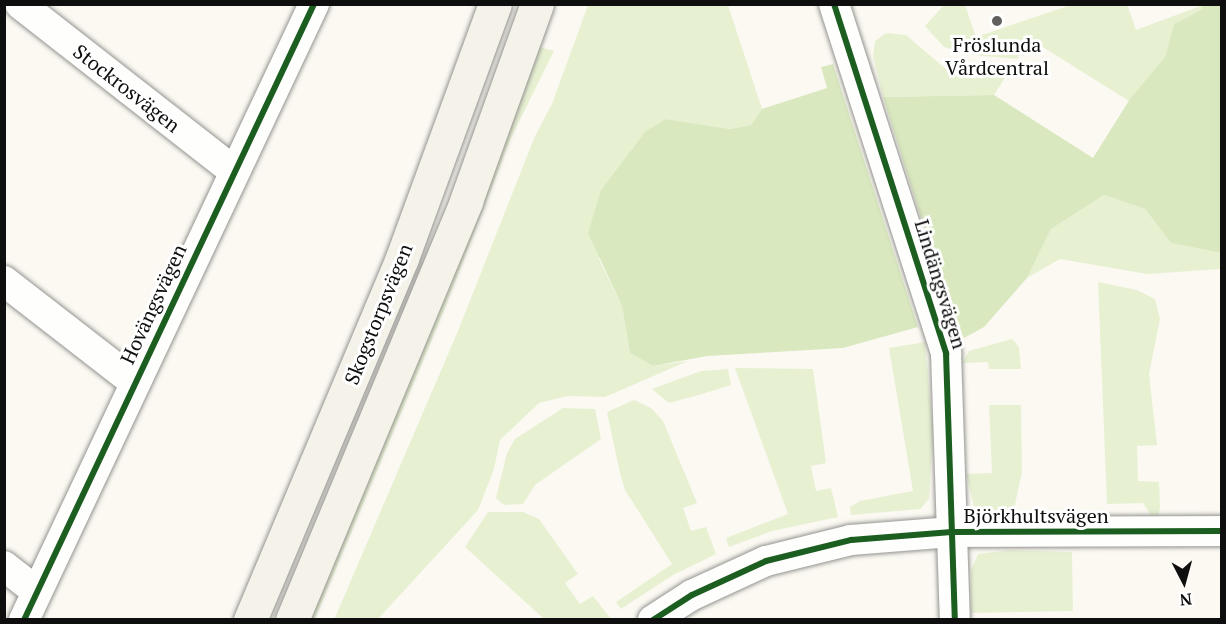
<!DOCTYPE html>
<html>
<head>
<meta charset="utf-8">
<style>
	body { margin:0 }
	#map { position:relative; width:1226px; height:624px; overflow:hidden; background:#fbf9f2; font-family:"PT Serif",serif }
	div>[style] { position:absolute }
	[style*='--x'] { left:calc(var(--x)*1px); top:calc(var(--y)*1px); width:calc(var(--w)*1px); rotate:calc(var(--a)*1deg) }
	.green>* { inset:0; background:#e7f1d2 }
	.forest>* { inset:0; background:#d9e8bf }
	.roads { filter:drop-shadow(0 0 2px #959491) drop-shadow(0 0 2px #959491) }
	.minor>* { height:30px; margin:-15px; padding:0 15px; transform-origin:15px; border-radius:15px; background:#fefefd }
	.secondary>* { height:33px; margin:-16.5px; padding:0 16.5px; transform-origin:16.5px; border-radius:16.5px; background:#f5f2ea }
	.cycleway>* { height:6px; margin:-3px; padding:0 3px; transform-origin:3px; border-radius:3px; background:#1b5e20 }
	.dots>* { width:16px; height:16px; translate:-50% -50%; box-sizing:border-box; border:3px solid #fff; border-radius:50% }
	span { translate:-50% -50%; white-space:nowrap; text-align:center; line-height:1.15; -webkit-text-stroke:6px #fff; paint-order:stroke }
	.poi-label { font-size:20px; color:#0e0e0e }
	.street-label { font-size:20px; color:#0e0e0e }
	.frame { position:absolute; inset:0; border:6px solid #0e0e0e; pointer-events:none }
	.north { position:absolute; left:1154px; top:552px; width:60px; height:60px; -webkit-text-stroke:4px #fff; paint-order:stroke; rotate:174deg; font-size:16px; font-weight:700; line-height:24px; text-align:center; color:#0e0e0e }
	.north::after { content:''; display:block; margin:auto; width:21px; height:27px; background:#0e0e0e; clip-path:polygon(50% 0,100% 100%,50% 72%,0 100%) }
</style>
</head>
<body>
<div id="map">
	<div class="green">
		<div style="clip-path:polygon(1127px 4px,1136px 30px,1203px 5px,1201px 10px,1174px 24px,1165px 57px,1129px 101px,1030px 39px,1017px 59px,973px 55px,944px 47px,925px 26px,944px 5px,965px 5px,976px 37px,1071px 5px)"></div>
		<div style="clip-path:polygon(588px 5px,728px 5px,762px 109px,751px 125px,730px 129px,666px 119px,599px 259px,622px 306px,630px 353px,653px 366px,688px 361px,605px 397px,567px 396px,539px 403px,500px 440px,494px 469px,478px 510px,378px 619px,334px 620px,458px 331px,535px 136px,552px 104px)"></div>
		<div style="clip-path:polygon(886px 33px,906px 35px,947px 70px,962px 75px,1006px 76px,994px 95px,883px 97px,873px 56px,875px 41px)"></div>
		<div style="clip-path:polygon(533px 45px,554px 51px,511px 138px,445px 308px,315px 619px,308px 620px)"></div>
		<div style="clip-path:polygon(1104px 195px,1145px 209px,1171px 243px,1221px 253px,1221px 269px,1147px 274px,1060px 259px,1027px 278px,1051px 229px)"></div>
		<div style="clip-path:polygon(1098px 282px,1137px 290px,1155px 299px,1160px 319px,1149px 374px,1157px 445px,1137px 446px,1138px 481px,1159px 482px,1160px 508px,1156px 523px,1143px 503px,1107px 504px)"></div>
		<div style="clip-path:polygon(1012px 339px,1019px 347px,1021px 369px,989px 369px,988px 362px,962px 363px,969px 351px)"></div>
		<div style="clip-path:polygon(925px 342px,933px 429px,929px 499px,920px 509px,851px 515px,850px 507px,860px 501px,913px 491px,889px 348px)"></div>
		<div style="clip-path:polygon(735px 368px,813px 369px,826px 463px,811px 466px,816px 491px,831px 488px,838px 517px,772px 531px,729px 547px,726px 538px,788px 514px)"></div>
		<div style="clip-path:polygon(728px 369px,731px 385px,702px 394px,669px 403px,652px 389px,701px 371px)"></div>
		<div style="clip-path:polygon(634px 400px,651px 408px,663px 421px,697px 503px,683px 508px,691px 531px,706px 527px,716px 554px,673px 575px,621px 609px,616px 602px,672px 564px,625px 490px,620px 473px,607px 412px)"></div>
		<div style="clip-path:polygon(989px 405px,1021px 405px,1022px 472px,1014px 509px,1001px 512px,974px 506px,966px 474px,992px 473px)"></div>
		<div style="clip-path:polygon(563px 408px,595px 409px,601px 439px,535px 485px,523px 504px,504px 505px,496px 498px,507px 453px,515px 439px)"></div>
		<div style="clip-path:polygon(488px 512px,523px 512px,539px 519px,578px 574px,565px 583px,580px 604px,593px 596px,611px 619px,544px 619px,465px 547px)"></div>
		<div style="clip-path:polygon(1011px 550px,1072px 552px,1073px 611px,971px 613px,971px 570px,978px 554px)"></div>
	</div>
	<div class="forest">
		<div style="clip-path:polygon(1203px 5px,1221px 5px,1221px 253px,1171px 243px,1145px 209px,1104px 195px,1051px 229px,1027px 278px,984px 327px,964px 338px,945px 294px,883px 97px,994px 95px,1093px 158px,1130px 99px,1165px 57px,1174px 24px,1201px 10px)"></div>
		<div style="clip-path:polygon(833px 64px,918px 327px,843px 348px,707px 356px,653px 366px,630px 353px,622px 306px,588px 233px,601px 190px,646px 131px,666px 119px,730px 129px,751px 125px,762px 109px,827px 88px,821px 67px)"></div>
	</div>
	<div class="roads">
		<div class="minor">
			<div style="--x:20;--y:4;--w:271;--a:38"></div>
			<div style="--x:834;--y:4;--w:367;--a:72.2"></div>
			<div style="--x:946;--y:353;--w:267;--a:88.1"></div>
			<div style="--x:4;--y:281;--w:165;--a:37.8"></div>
			<div style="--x:4;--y:566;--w:39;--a:38"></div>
			<div style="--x:24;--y:620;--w:681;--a:-64.79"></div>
			<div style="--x:653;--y:620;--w:46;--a:-32.7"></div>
			<div style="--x:692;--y:595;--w:81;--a:-24.7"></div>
			<div style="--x:766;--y:561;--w:88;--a:-13.9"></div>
			<div style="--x:851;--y:540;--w:101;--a:-4.5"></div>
			<div style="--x:952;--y:532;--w:270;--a:-0.2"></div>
		</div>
		<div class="secondary">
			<div style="--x:250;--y:620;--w:393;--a:-67.2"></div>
			<div style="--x:402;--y:258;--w:270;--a:-69.9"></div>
			<div style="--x:292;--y:620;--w:454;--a:-67.4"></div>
			<div style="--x:466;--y:201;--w:209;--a:-70.2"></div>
		</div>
	</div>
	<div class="cycleway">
		<div style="--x:834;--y:4;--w:367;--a:72.2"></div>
		<div style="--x:946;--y:353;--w:267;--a:88.1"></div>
		<div style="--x:24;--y:620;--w:681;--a:-64.79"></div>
		<div style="--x:653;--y:620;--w:46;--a:-32.7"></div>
		<div style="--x:692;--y:595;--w:81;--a:-24.7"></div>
		<div style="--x:766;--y:561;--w:88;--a:-13.9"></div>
		<div style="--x:851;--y:540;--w:101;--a:-4.5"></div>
		<div style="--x:952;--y:532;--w:270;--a:-0.2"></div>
	</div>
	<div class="dots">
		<div style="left:997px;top:21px;background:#61605e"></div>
	</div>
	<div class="poi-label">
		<span style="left:997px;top:56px">Fröslunda<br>Vårdcentral</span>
	</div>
	<div class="street-label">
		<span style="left:127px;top:88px;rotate:38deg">Stockrosvägen</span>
		<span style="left:941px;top:284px;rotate:73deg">Lindängsvägen</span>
		<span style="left:153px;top:304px;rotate:-65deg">Hovängsvägen</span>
		<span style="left:378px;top:314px;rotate:-68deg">Skogstorpsvägen</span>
		<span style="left:1036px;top:515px">Björkhultsvägen</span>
	</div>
	<div class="frame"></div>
	<div class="north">N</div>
</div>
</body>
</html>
